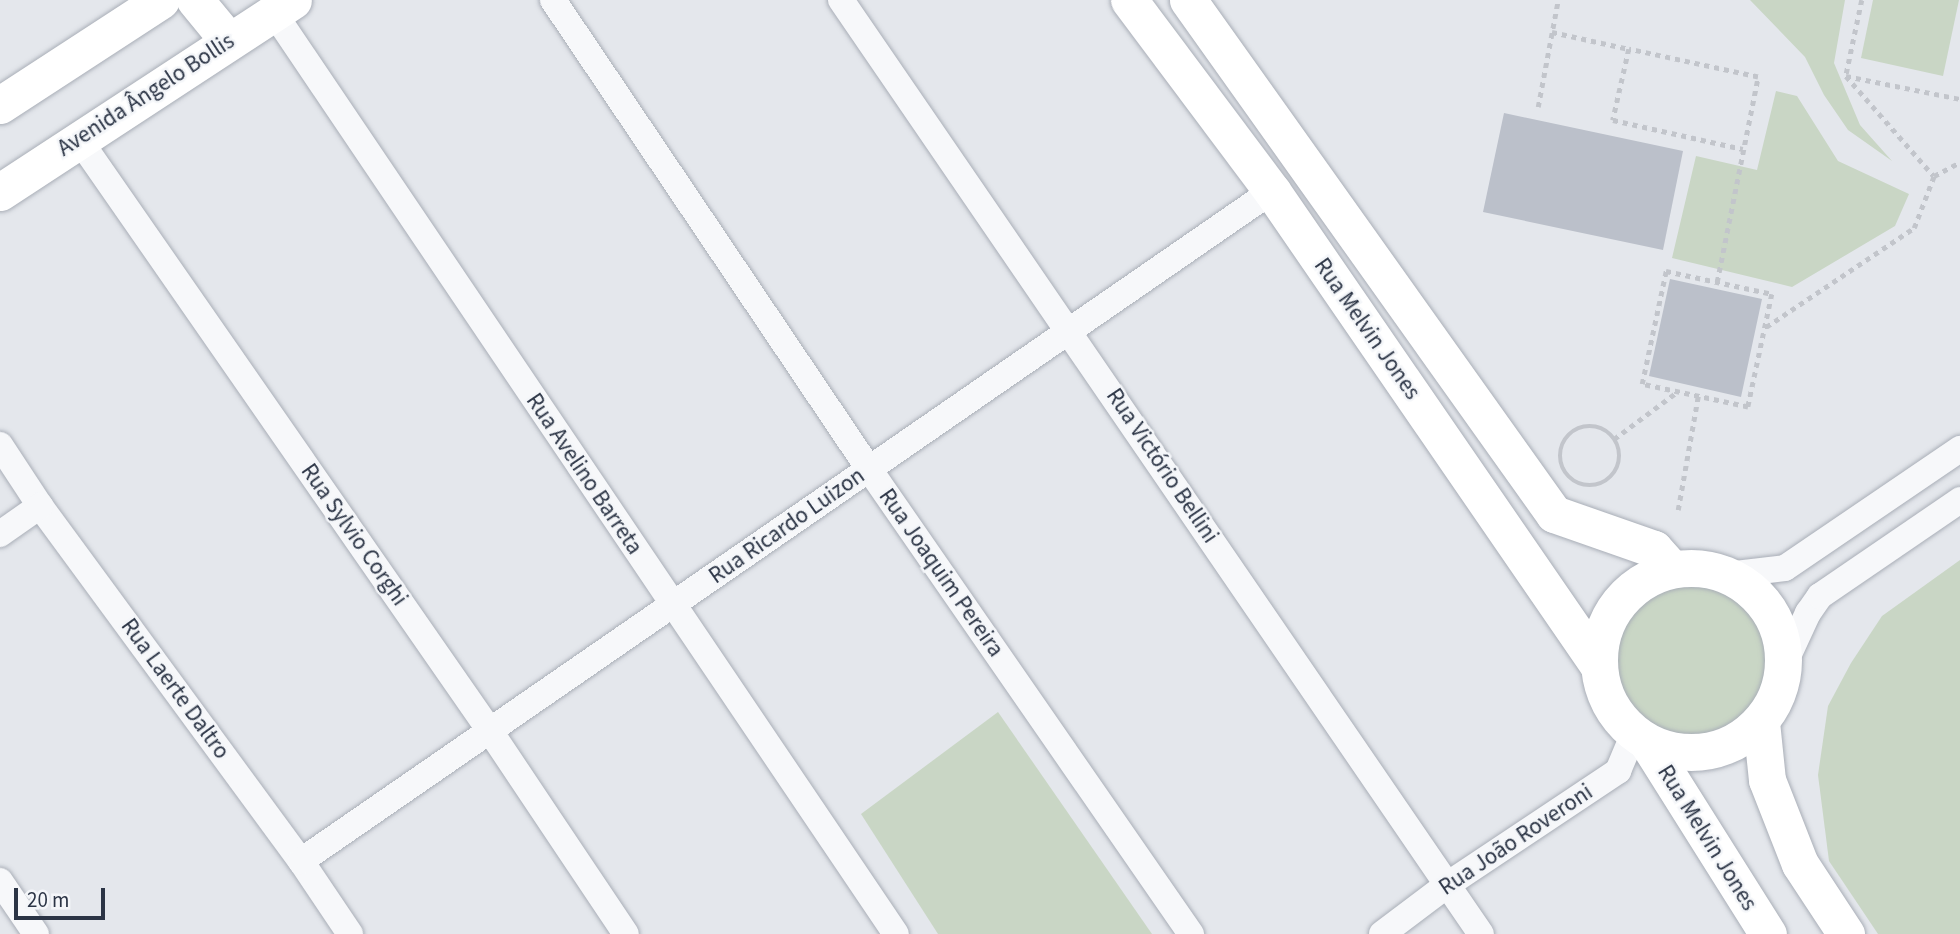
<!DOCTYPE html>
<html>
<head>
<meta charset="utf-8">
<style>
	body { margin:0 }
	#map { position:relative; width:1960px; height:934px; overflow:hidden; background:#e4e7ec; font-family:"Source Sans 3",sans-serif }
	div>[style] { position:absolute }
	[style*='--x'] { left:calc(var(--x)*1px); top:calc(var(--y)*1px); width:calc(var(--w)*1px); rotate:calc(var(--a)*1deg) }
	.green>* { inset:0; background:#c9d6c5 }
	.round { border-radius:50% }
	.building>* { inset:0; background:#bbc0ca }
	.path>* { height:4.5px; margin-top:-2.25px; transform-origin:0; background:repeating-linear-gradient(90deg,#c2c5cb 0 5px,transparent 0 10px) }
	.path>.ring { margin:-2.25px; padding:0; box-sizing:content-box; background:none; border:4.5px solid #c2c5cb; border-radius:50% }
	.roads { filter:drop-shadow(0 0 2px #a9aeb7) drop-shadow(0 0 2px #a9aeb7) }
	.street>* { height:26px; margin:-13px; padding:0 13px; transform-origin:13px; border-radius:13px; background:#f7f8fa }
	.secondary>* { height:37px; margin:-18.5px; padding:0 18.5px; transform-origin:18.5px; border-radius:18.5px; background:#fff }
	.secondary>.ring { margin:-18.5px; padding:0; box-sizing:content-box; background:none; border:37px solid #fff; border-radius:50% }
	span { translate:-50% -50%; white-space:nowrap; text-align:center; line-height:1.15; -webkit-text-stroke:5px #f4f6f9; paint-order:stroke }
	.street-label { font-size:23px; color:#2b3445 }
	.scale { position:absolute; left:14px; top:888px; width:91px; height:32px; box-sizing:border-box; border:4px solid #2b3445; border-top:0; padding-left:9px; font-size:21px; line-height:24px; white-space:nowrap; color:#2b3445; -webkit-text-stroke:5px #f4f6f9; paint-order:stroke }
</style>
</head>
<body>
<div id="map">
	<div class="green">
		<div style="clip-path:polygon(1750px 0,1845px 0,1834px 63px,1860px 125px,1892px 161px,1848px 130px,1824px 95px,1805px 57px)"></div>
		<div style="clip-path:polygon(1873px 0,1959px 0,1943px 76px,1861px 58px)"></div>
		<div style="clip-path:polygon(1776px 91px,1797px 96px,1838px 161px,1909px 194px,1895px 226px,1792px 287px,1672px 258px,1696px 156px,1757px 170px)"></div>
		<div style="clip-path:polygon(1960px 560px,1960px 934px,1878px 934px,1829px 861px,1818px 775px,1828px 706px,1851px 663px,1882px 616px)"></div>
		<div class="round" style="left:1613px;top:583px;width:156px;height:156px"></div>
		<div style="clip-path:polygon(998px 712px,1152px 934px,938px 934px,861px 814px)"></div>
	</div>
	<div class="building">
		<div style="clip-path:polygon(1504px 113px,1683px 151px,1663px 250px,1483px 212px)"></div>
		<div style="clip-path:polygon(1670px 279px,1762px 299px,1741px 397px,1649px 376px)"></div>
	</div>
	<div class="path">
		<div style="--x:1862;--y:0;--w:78;--a:101.9"></div>
		<div style="--x:1846;--y:76;--w:116;--a:11.4"></div>
		<div style="--x:1552;--y:32;--w:79;--a:12.4"></div>
		<div style="--x:1846;--y:76;--w:133;--a:48.7"></div>
		<div style="--x:1934;--y:176;--w:30;--a:-28"></div>
		<div style="--x:1538;--y:107;--w:109;--a:-79.4"></div>
		<div style="--x:1666;--y:271;--w:108;--a:12.2"></div>
		<div style="--x:1772;--y:294;--w:116;--a:102"></div>
		<div style="--x:1748;--y:407;--w:108;--a:-167.8"></div>
		<div style="--x:1642;--y:384;--w:116;--a:-78"></div>
		<div style="--x:1717;--y:282;--w:209;--a:-78.7"></div>
		<div style="--x:1758;--y:77;--w:132;--a:-167.8"></div>
		<div style="--x:1629;--y:49;--w:73;--a:102.7"></div>
		<div style="--x:1613;--y:120;--w:133;--a:12.6"></div>
		<div style="--x:1766;--y:327;--w:178;--a:-33.8"></div>
		<div style="--x:1914;--y:228;--w:56;--a:-69"></div>
		<div class="ring" style="left:1560px;top:426px;width:55.5px;height:55.5px"></div>
		<div style="--x:1614;--y:439;--w:79;--a:-36.7"></div>
		<div style="--x:1678;--y:510;--w:116;--a:-80"></div>
	</div>
	<div class="roads">
		<div class="street">
			<div style="--x:553;--y:0;--w:566;--a:56.03"></div>
			<div style="--x:869;--y:469;--w:566;--a:55.3"></div>
			<div style="--x:841;--y:0;--w:1132;--a:55.58"></div>
			<div style="--x:274;--y:13;--w:1111;--a:55.97"></div>
			<div style="--x:78;--y:138;--w:722;--a:55.21"></div>
			<div style="--x:490;--y:731;--w:244;--a:56.2"></div>
			<div style="--x:0;--y:445;--w:73;--a:56.7"></div>
			<div style="--x:40;--y:506;--w:441;--a:53.7"></div>
			<div style="--x:301;--y:861;--w:88;--a:56.1"></div>
			<div style="--x:0;--y:534;--w:49;--a:-35"></div>
			<div style="--x:1727;--y:575;--w:58;--a:-6.9"></div>
			<div style="--x:1785;--y:568;--w:212;--a:-34.2"></div>
			<div style="--x:1783;--y:667;--w:60;--a:-65.2"></div>
			<div style="--x:1808;--y:613;--w:21;--a:-55"></div>
			<div style="--x:1820;--y:596;--w:170;--a:-34.4"></div>
			<div style="--x:301;--y:861;--w:1180;--a:-34.61"></div>
			<div style="--x:0;--y:881;--w:64;--a:55.8"></div>
			<div style="--x:1382;--y:934;--w:81;--a:-37"></div>
			<div style="--x:1447;--y:885;--w:206;--a:-33.7"></div>
			<div style="--x:1618;--y:771;--w:41;--a:-67.2"></div>
		</div>
		<div class="secondary">
			<div style="--x:195;--y:0;--w:52;--a:50.5"></div>
			<div style="--x:1129;--y:0;--w:239;--a:53.2"></div>
			<div style="--x:1272;--y:191;--w:575;--a:55.48"></div>
			<div style="--x:1188;--y:0;--w:631;--a:54.55"></div>
			<div style="--x:1554;--y:514;--w:106;--a:19.3"></div>
			<div style="--x:1654;--y:549;--w:27;--a:48"></div>
			<div style="--x:0;--y:105;--w:192;--a:-33.1"></div>
			<div style="--x:0;--y:192;--w:350;--a:-33.2"></div>
			<div class="ring" style="left:1599px;top:568px;width:147px;height:147px"></div>
			<div style="--x:1761;--y:722;--w:58;--a:84.1"></div>
			<div style="--x:1767;--y:780;--w:90;--a:68.6"></div>
			<div style="--x:1800;--y:864;--w:84;--a:56.7"></div>
			<div style="--x:1647;--y:742;--w:227;--a:57.8"></div>
		</div>
	</div>
	<div class="street-label">
		<span style="left:146px;top:95px;rotate:-33deg">Avenida Ângelo Bollis</span>
		<span style="left:1367px;top:329px;rotate:55deg">Rua Melvin Jones</span>
		<span style="left:1162px;top:466px;rotate:56deg">Rua Victório Bellini</span>
		<span style="left:584px;top:474px;rotate:56deg">Rua Avelino Barreta</span>
		<span style="left:787px;top:526px;rotate:-35deg">Rua Ricardo Luizon</span>
		<span style="left:354px;top:535px;rotate:55deg">Rua Sylvio Corghi</span>
		<span style="left:941px;top:573px;rotate:55deg">Rua Joaquim Pereira</span>
		<span style="left:175px;top:689px;rotate:54deg">Rua Laerte Daltro</span>
		<span style="left:1707px;top:838px;rotate:58deg">Rua Melvin Jones</span>
		<span style="left:1516px;top:840px;rotate:-34deg">Rua João Roveroni</span>
	</div>
	<div class="scale">20 m</div>
</div>
</body>
</html>
